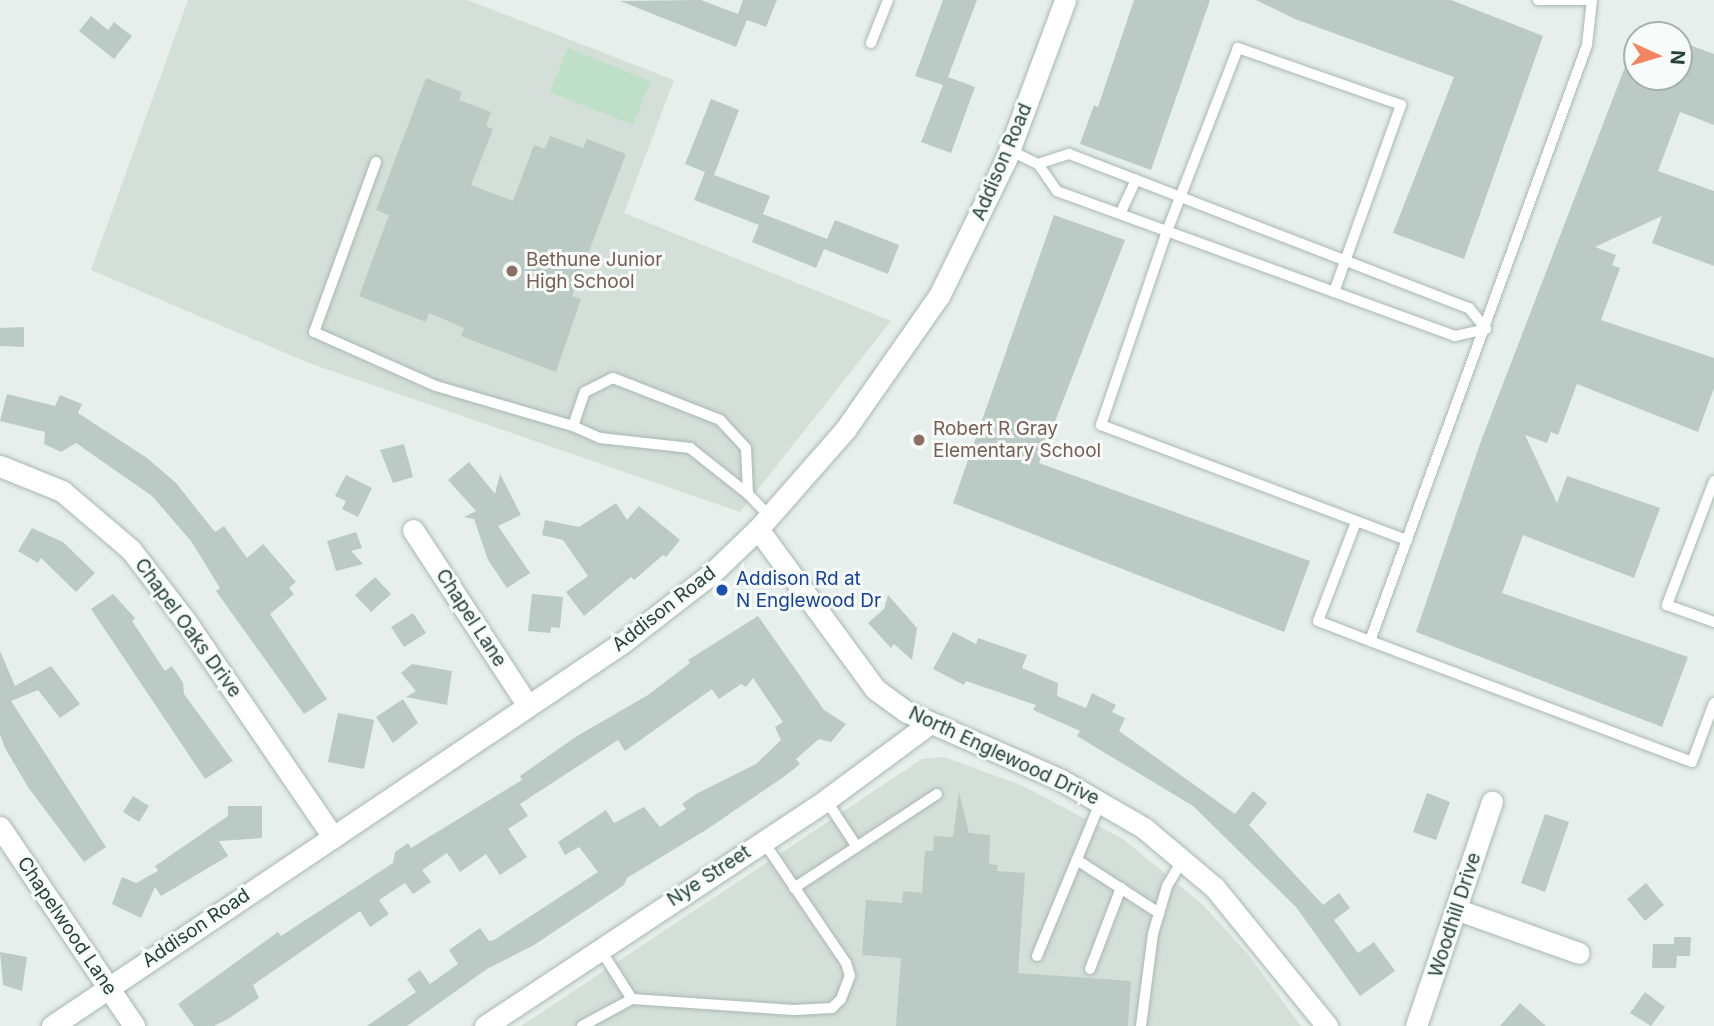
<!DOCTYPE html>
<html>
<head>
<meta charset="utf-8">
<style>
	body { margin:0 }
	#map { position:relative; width:1714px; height:1026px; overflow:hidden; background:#e6efeb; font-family:Inter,sans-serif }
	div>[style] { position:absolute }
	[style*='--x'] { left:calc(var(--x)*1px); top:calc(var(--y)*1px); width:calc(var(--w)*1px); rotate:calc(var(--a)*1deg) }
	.built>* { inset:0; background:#d4dfda }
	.green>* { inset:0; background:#bfe0c8 }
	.building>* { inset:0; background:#bbcac4 }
	.roads { filter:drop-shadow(0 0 2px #a8b8b2) drop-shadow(0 0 2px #a8b8b2) }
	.service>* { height:10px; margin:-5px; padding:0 5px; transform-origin:5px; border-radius:5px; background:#fff }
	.minor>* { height:21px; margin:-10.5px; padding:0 10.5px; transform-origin:10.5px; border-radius:10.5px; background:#fff }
	.tertiary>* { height:21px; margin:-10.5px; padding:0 10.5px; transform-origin:10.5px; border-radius:10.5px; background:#fff }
	.dots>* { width:19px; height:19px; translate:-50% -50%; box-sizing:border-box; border:4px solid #f7fbf9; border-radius:50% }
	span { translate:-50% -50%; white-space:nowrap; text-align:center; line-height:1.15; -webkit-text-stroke:6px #f7fbf9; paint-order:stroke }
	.street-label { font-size:19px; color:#24423a }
	.education-label { font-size:19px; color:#785e54 }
	.left { translate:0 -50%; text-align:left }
	.transit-label { font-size:19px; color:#164399 }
	.north { position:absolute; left:1623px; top:21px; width:70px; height:70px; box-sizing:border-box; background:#f7fbf9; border:2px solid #a3b1ad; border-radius:50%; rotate:94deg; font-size:19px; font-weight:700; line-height:28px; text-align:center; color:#24423a }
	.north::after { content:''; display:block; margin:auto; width:24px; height:32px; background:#f4845f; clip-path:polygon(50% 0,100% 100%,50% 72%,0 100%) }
</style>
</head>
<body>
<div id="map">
	<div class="built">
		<div style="clip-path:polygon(188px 0,467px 0,674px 80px,624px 213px,891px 321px,740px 512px,309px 363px,91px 270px)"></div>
		<div style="clip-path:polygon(944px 757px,1021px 785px,1123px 839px,1203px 905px,1250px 957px,1301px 1026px,521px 1026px,922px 759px)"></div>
	</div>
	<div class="green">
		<div style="clip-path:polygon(568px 48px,651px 81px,633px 125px,550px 92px)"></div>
	</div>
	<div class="building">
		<div style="clip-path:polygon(701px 0,738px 14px,743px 0,777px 0,766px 27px,747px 20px,736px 47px,620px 1px)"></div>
		<div style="clip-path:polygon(943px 0,977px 0,948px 77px,975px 87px,951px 153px,921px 142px,943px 85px,915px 76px)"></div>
		<div style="clip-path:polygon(1134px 0,1210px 0,1151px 170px,1080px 144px,1094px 105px,1098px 107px)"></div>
		<div style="clip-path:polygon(1256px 0,1451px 0,1543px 36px,1464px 259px,1393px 233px,1454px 77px,1295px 19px)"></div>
		<div style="clip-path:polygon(91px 16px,108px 30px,114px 22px,132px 36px,114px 59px,79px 31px)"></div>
		<div style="clip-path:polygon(1635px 41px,1637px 77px,1679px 77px,1679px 41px,1714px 54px,1714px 125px,1680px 112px,1658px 171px,1714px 191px,1714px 266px,1652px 243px,1662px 216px,1595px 247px,1616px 255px,1612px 265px,1620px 268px,1601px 320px,1714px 358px,1714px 388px,1698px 432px,1577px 384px,1558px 435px,1551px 432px,1547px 443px,1525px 435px,1557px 503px,1567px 476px,1660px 508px,1634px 578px,1523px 535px,1502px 593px,1688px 657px,1662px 727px,1416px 632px,1481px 441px)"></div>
		<div style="clip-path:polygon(426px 78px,462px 92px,459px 100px,491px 112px,486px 126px,493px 129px,471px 185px,513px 201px,534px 145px,545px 149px,550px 136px,583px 148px,587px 139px,626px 154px,572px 296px,581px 299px,556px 372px,461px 336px,464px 328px,429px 313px,426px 322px,359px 296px,389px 215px,376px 210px)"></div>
		<div style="clip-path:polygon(711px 99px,739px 110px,714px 175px,770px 196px,763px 214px,827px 239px,835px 220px,899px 245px,888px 274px,824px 249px,816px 268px,752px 242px,759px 225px,694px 200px,705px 172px,685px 164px)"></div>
		<div style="clip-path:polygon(1054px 215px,1125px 240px,1039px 463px,1310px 561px,1284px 632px,953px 503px)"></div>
		<div style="clip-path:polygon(24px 327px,24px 347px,0 346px,0 328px)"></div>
		<div style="clip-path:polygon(7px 394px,55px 406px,60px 395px,82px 404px,78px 413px,147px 458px,176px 483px,215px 532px,224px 526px,247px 558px,263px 544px,296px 582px,289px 588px,294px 594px,270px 614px,327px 699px,304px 714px,216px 591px,220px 588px,191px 541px,152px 496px,76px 443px,61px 452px,44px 444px,45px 432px,0 421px)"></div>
		<div style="clip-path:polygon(404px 444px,413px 477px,393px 483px,380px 450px)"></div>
		<div style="clip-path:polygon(469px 462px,495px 494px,500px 474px,521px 515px,498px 526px,530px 573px,507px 588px,488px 560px,474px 519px,464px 517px,476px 511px,448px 480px)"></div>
		<div style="clip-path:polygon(346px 475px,372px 488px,358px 517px,342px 509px,346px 501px,335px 496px)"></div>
		<div style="clip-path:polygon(616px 503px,627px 520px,639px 506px,680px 540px,666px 557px,663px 555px,634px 580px,631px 577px,584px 616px,566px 592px,588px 576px,563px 540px,542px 535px,545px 520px,579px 527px)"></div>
		<div style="clip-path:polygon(32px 528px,63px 542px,95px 573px,76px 592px,41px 558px,38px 563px,18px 551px)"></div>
		<div style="clip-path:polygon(356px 532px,362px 548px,351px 551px,363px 564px,336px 571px,327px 541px)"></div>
		<div style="clip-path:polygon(375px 577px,391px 594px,371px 612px,355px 595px)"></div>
		<div style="clip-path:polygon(113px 594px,135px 618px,132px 621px,165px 671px,172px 666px,183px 683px,184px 694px,233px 761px,205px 779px,91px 609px)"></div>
		<div style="clip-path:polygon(532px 594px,563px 597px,560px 628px,551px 627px,550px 633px,528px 631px)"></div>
		<div style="clip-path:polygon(888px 595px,917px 628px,912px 660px,894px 644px,891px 648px,868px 623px,884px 609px)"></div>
		<div style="clip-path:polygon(413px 613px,426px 633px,404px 647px,391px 627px)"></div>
		<div style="clip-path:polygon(758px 616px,824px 710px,846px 724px,831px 742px,819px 739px,796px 759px,800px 764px,785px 776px,709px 828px,627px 878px,624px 885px,534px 945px,487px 969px,407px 1026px,367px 1026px,416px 992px,407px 979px,420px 970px,430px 984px,458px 964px,449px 950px,480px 928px,489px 941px,494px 940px,598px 872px,579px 847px,565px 855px,558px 842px,606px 810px,614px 823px,644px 807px,660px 827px,686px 809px,682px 804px,696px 794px,756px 764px,781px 740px,775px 727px,783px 722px,753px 678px,746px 687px,741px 684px,719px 699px,712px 689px,625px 751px,618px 740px,520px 804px,528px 816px,508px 829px,527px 857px,500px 875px,486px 854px,460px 872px,447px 853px,422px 870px,431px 882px,413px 894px,405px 883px,379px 900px,389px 914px,370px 927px,360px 911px,253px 985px,259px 998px,228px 1019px,214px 1026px,194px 1026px,178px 1004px,278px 932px,281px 936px,393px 863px,395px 852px,408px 843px,411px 848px,522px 780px,520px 776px,577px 736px,648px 695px,690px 663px,688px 660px)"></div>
		<div style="clip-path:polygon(953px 632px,976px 644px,978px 638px,1027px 655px,1022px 668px,1058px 683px,1057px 696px,1086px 708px,1092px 693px,1116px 705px,1112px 712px,1125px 718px,1119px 731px,1235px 814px,1253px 791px,1267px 803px,1249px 825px,1323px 905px,1339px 893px,1350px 908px,1334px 920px,1358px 953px,1374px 942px,1395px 971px,1360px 996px,1296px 907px,1193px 806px,1077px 736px,1080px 731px,1033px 710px,1036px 705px,966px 681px,964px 685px,933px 669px)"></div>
		<div style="clip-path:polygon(0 651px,15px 686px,51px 666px,80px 704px,60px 718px,38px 690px,11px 701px,106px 847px,84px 862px,28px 787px,5px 748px,0 734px)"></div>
		<div style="clip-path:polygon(412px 664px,452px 671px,447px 705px,406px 697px,416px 691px,401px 673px)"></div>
		<div style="clip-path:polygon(403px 699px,418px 723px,393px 743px,376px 717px)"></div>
		<div style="clip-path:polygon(338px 713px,374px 720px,364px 769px,328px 762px)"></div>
		<div style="clip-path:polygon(959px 792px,969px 833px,990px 835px,989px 864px,998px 865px,997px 871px,1025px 873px,1018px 973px,1131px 981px,1128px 1026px,896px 1026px,901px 958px,862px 955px,866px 900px,902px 903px,903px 891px,922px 893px,925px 851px,933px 851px,934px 836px,953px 837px)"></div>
		<div style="clip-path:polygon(1427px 793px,1450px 802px,1436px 840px,1413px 832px)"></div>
		<div style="clip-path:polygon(133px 796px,149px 806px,139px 822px,123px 812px)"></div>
		<div style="clip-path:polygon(228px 806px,262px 806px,262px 838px,219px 841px,228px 856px,161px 896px,155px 887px,141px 918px,112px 904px,122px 877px,136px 883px,158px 871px,155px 866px,228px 816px)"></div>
		<div style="clip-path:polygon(1545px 814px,1569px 822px,1545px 892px,1521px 883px)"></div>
		<div style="clip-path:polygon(1646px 883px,1664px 905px,1645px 921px,1627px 899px)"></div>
		<div style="clip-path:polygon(1674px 937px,1691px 937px,1690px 956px,1677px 956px,1676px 968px,1652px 968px,1653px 944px,1674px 944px)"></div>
		<div style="clip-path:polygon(0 952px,27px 957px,22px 991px,3px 985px)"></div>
		<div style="clip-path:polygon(1645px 992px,1665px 1007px,1651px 1026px,1630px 1013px)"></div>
		<div style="clip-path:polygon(1520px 1003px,1546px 1026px,1500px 1026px)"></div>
	</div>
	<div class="roads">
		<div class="service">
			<div style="--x:1538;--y:0;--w:53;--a:0"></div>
			<div style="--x:871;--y:43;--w:46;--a:-68.4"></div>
			<div style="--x:1009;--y:150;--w:32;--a:26"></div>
			<div style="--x:1069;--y:154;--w:429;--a:21.1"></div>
			<div style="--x:1469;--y:308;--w:27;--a:51"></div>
			<div style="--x:1486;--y:329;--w:32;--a:167"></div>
			<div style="--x:1455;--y:336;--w:424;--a:-160"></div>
			<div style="--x:1057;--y:191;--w:33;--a:-125"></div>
			<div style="--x:1038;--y:164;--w:33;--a:-18"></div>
			<div style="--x:376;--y:162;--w:181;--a:110"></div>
			<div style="--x:314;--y:332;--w:133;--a:23.9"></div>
			<div style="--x:436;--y:386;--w:143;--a:16.3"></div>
			<div style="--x:573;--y:426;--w:36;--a:-71"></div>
			<div style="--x:585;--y:392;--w:31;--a:-27"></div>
			<div style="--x:613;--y:378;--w:115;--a:21.4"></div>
			<div style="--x:720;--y:420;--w:38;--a:47"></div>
			<div style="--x:746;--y:448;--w:46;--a:87.5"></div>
			<div style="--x:748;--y:494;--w:30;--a:46"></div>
			<div style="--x:1120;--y:214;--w:38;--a:-65"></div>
			<div style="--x:1334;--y:292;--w:199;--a:-70.3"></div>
			<div style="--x:1401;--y:105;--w:173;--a:-160.7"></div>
			<div style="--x:1238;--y:48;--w:196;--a:111.2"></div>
			<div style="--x:1167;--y:231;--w:205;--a:108.8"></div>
			<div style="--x:1101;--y:425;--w:327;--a:20.6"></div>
			<div style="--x:573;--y:426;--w:30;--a:24"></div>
			<div style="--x:600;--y:438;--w:91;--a:6.3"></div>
			<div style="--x:690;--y:448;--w:74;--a:38.4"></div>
			<div style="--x:1714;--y:481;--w:133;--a:110.8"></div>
			<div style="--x:1667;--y:605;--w:50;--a:19.9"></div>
			<div style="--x:1356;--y:522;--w:106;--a:111"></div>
			<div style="--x:1318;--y:621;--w:56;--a:21"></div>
			<div style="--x:1370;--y:641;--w:634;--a:-69.99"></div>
			<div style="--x:1587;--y:45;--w:45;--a:-83.7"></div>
			<div style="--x:1370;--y:641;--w:344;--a:20.6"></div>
			<div style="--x:1692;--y:762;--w:63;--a:-69.6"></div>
			<div style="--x:826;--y:800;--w:56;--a:56.6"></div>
			<div style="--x:1077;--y:860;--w:98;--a:32.9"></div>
			<div style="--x:794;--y:888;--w:171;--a:-33.3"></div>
			<div style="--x:600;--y:949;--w:59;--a:57.4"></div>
			<div style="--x:1037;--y:956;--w:168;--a:-67.6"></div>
			<div style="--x:1090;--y:969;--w:87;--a:-69.1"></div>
			<div style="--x:582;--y:1026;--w:57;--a:-28.4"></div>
			<div style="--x:632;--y:999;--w:162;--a:3.9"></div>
			<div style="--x:794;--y:1010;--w:38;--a:-3"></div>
			<div style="--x:832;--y:1008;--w:13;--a:-45"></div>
			<div style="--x:841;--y:999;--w:25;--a:-69"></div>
			<div style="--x:850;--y:976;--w:14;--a:-107"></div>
			<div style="--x:846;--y:963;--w:148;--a:-124.2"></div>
			<div style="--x:1141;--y:1026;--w:93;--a:-82.6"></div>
			<div style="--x:1153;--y:934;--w:50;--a:-73.7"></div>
			<div style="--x:1167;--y:886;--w:31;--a:-59"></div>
		</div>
		<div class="minor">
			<div style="--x:0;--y:466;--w:67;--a:22"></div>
			<div style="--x:62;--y:491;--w:91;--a:40.5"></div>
			<div style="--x:131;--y:550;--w:88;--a:52.4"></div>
			<div style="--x:185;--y:620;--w:263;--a:55.7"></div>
			<div style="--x:758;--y:529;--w:198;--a:53.8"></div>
			<div style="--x:875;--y:689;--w:39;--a:36"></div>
			<div style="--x:907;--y:712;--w:168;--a:23.8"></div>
			<div style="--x:1061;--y:780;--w:96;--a:30"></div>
			<div style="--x:1144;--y:828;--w:93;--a:40.2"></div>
			<div style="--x:1215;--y:888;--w:178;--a:50.9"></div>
			<div style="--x:413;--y:530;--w:210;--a:56.8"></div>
			<div style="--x:0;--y:827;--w:240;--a:56"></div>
			<div style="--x:1458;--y:910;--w:128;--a:19.6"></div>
			<div style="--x:485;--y:1026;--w:409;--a:-33.5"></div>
			<div style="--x:826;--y:800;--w:129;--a:-36.5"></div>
			<div style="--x:1416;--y:1026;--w:237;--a:-71.3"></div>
		</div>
		<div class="tertiary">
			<div style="--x:52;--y:1026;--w:687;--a:-33.9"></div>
			<div style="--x:622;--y:643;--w:113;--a:-37.8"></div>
			<div style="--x:711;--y:574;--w:65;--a:-43.8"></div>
			<div style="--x:758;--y:529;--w:132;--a:-48.7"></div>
			<div style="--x:845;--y:430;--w:164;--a:-55"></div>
			<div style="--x:939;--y:296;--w:153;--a:-63.9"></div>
			<div style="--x:1006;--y:159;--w:170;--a:-69.6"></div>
		</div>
	</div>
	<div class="dots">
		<div style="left:512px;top:271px;background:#8d6e63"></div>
		<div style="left:919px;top:440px;background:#8d6e63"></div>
		<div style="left:722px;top:590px;background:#1a4fb4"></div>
	</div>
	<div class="street-label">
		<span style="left:1002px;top:162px;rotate:-67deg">Addison Road</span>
		<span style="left:664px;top:609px;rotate:-38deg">Addison Road</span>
		<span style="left:471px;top:618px;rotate:57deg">Chapel Lane</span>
		<span style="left:188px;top:628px;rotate:54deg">Chapel Oaks Drive</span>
		<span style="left:1004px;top:756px;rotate:25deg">North Englewood Drive</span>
		<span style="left:709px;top:876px;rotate:-33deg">Nye Street</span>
		<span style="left:1455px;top:915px;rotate:-72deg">Woodhill Drive</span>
		<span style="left:67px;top:926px;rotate:56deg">Chapelwood Lane</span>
		<span style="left:196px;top:928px;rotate:-34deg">Addison Road</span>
	</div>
	<div class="education-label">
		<span class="left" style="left:526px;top:271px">Bethune Junior<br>High School</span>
		<span class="left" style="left:933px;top:440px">Robert R Gray<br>Elementary School</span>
	</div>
	<div class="transit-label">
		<span class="left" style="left:736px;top:590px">Addison Rd at<br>N Englewood Dr</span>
	</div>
	<div class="north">N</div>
</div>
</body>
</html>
